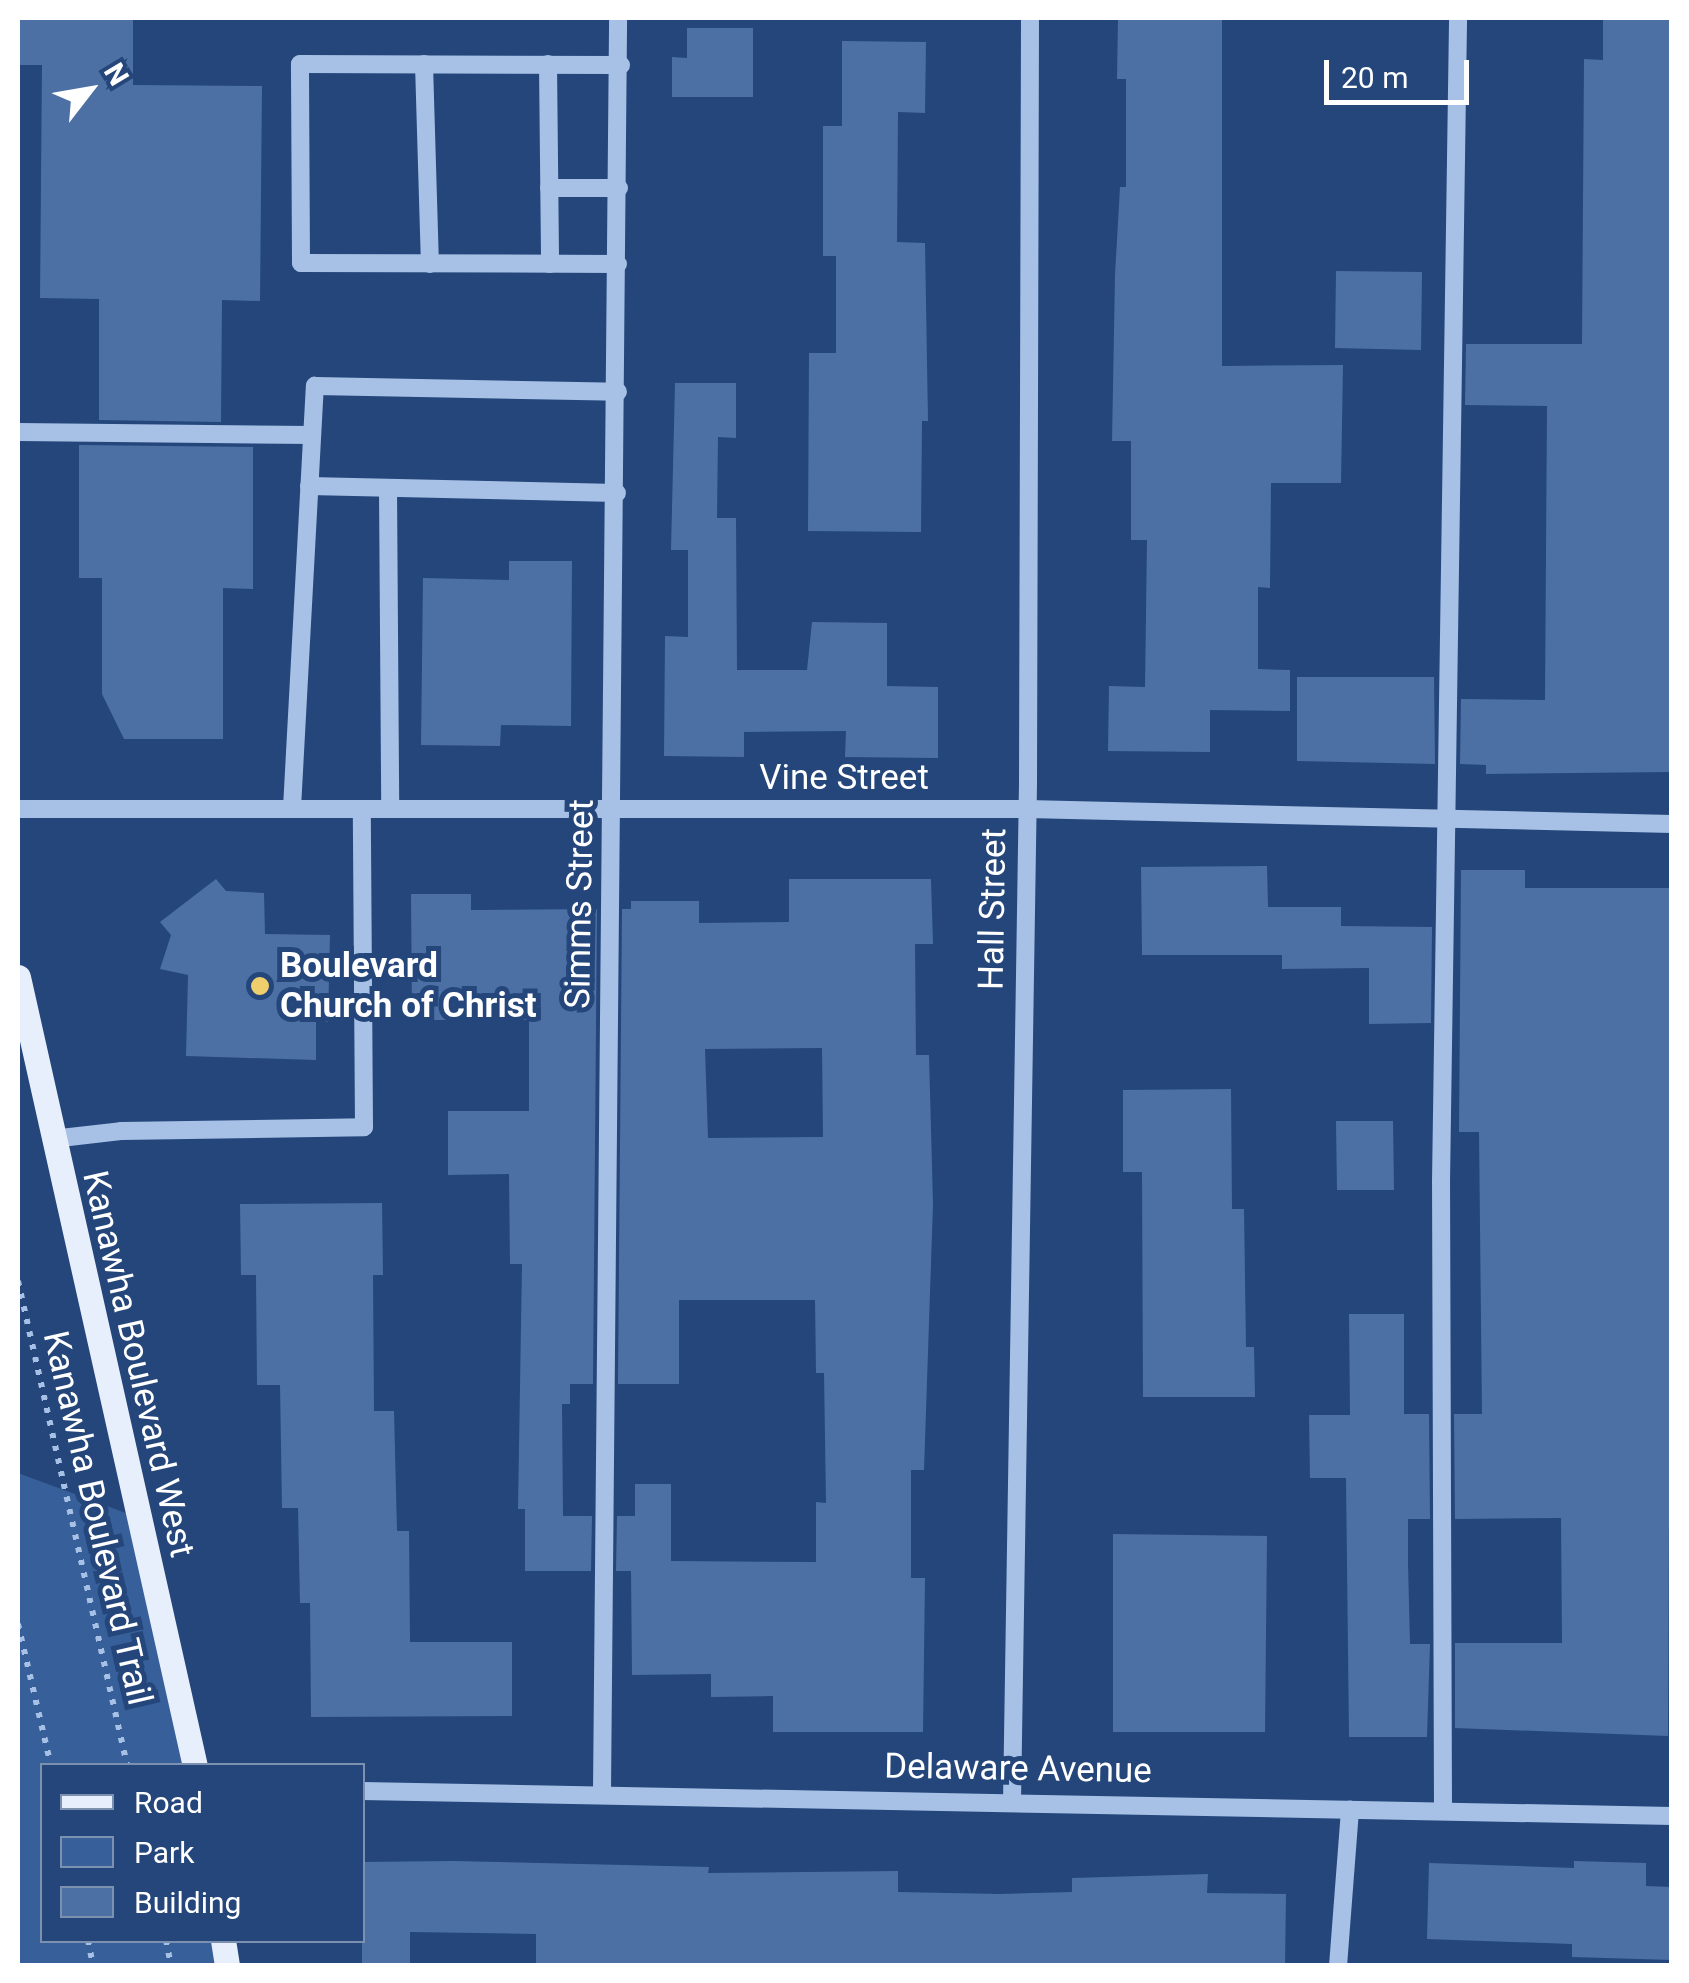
<!DOCTYPE html>
<html>
<head>
<meta charset="utf-8">
<style>
	body { margin:0 }
	#map { position:relative; width:1689px; height:1983px; overflow:hidden; background:#24467b; font-family:Roboto,sans-serif }
	div>[style] { position:absolute }
	[style*='--x'] { left:calc(var(--x)*1px); top:calc(var(--y)*1px); width:calc(var(--w)*1px); rotate:calc(var(--a)*1deg) }
	.green>* { inset:0; background:#375f99 }
	.building>* { inset:0; background:#4c70a4 }
	.path>* { height:6px; margin-top:-3px; transform-origin:0; background:repeating-linear-gradient(90deg,#a7c0e5 0 5px,transparent 0 13px) }
	.minor>* { height:18px; margin:-9px; padding:0 9px; transform-origin:9px; border-radius:9px; background:#a7c0e5 }
	.major>* { height:25px; margin:-12.5px; padding:0 12.5px; transform-origin:12.5px; border-radius:12.5px; background:#e8effc }
	.dots>* { width:28px; height:28px; translate:-50% -50%; box-sizing:border-box; border:5px solid #24467b; border-radius:50% }
	span { translate:-50% -50%; white-space:nowrap; text-align:center; line-height:1.15; -webkit-text-stroke:10px #24467b; paint-order:stroke }
	.street-label { font-size:35px; color:#fff }
	.poi-label { font-size:35px; color:#fff; font-weight:700 }
	.left { translate:0 -50%; text-align:left }
	.frame { position:absolute; inset:0; border:20px solid #fff; pointer-events:none }
	.legend { position:absolute; left:40px; top:1763px; width:325px; height:180px; box-sizing:border-box; background:#24467b; border:2px solid #7c90b0; margin:0; padding:12px 18px; list-style:none; font-size:30px; color:#fff }
	.legend li { display:flex; align-items:center; gap:20px; height:50px }
	.legend b { width:50px; border:2px solid #7c90b0 }
	.north { position:absolute; left:40px; top:40px; width:100px; height:100px; -webkit-text-stroke:8px #24467b; paint-order:stroke; rotate:59deg; font-size:28px; font-weight:700; line-height:40px; text-align:center; color:#fff }
	.north::after { content:''; display:block; margin:auto; width:35px; height:45px; background:#fff; clip-path:polygon(50% 0,100% 100%,50% 72%,0 100%) }
	.scale { position:absolute; left:1324px; top:60px; width:145px; height:45px; box-sizing:border-box; border:5px solid #fff; border-top:0; padding-left:12px; font-size:30px; line-height:35px; white-space:nowrap; color:#fff; -webkit-text-stroke:8px #24467b; paint-order:stroke }
</style>
</head>
<body>
<div id="map">
	<div class="green">
		<div style="clip-path:polygon(18px 1473px,134px 1516px,195px 1765px,42px 1766px,42px 1940px,223px 1941px,227px 1965px,18px 1965px)"></div>
	</div>
	<div class="building">
		<div style="clip-path:polygon(19px 18px,133px 18px,133px 85px,262px 86px,260px 301px,222px 300px,221px 422px,99px 420px,99px 299px,40px 298px,42px 65px,19px 65px)"></div>
		<div style="clip-path:polygon(1118px 18px,1222px 18px,1222px 366px,1343px 365px,1341px 483px,1271px 483px,1270px 588px,1258px 587px,1258px 669px,1290px 670px,1290px 711px,1210px 710px,1210px 752px,1108px 751px,1109px 686px,1145px 687px,1147px 540px,1131px 540px,1131px 441px,1112px 441px,1115px 275px,1120px 187px,1126px 187px,1126px 79px,1117px 79px)"></div>
		<div style="clip-path:polygon(1603px 18px,1672px 18px,1672px 772px,1486px 774px,1486px 765px,1460px 764px,1461px 699px,1545px 700px,1547px 406px,1465px 405px,1466px 344px,1582px 344px,1584px 59px,1603px 60px)"></div>
		<div style="clip-path:polygon(687px 28px,753px 28px,753px 97px,672px 97px,672px 57px,687px 58px)"></div>
		<div style="clip-path:polygon(842px 41px,926px 42px,925px 113px,898px 112px,897px 242px,925px 243px,928px 421px,922px 421px,921px 532px,808px 531px,809px 353px,836px 353px,836px 256px,823px 256px,823px 126px,842px 126px)"></div>
		<div style="clip-path:polygon(1336px 271px,1422px 272px,1421px 350px,1335px 348px)"></div>
		<div style="clip-path:polygon(675px 383px,736px 383px,736px 438px,718px 437px,717px 518px,736px 518px,737px 670px,807px 670px,812px 622px,887px 623px,887px 686px,938px 687px,938px 758px,845px 757px,846px 731px,744px 732px,744px 757px,664px 756px,665px 636px,688px 637px,688px 550px,671px 550px)"></div>
		<div style="clip-path:polygon(79px 445px,253px 447px,253px 589px,223px 588px,223px 739px,124px 739px,102px 694px,102px 578px,79px 578px)"></div>
		<div style="clip-path:polygon(509px 561px,572px 561px,571px 726px,501px 725px,500px 746px,421px 745px,423px 578px,509px 580px)"></div>
		<div style="clip-path:polygon(1297px 677px,1434px 677px,1435px 764px,1297px 761px)"></div>
		<div style="clip-path:polygon(1267px 866px,1268px 907px,1341px 907px,1341px 926px,1432px 927px,1431px 1023px,1369px 1024px,1369px 968px,1282px 969px,1282px 955px,1142px 955px,1141px 867px)"></div>
		<div style="clip-path:polygon(1461px 870px,1525px 870px,1525px 888px,1672px 888px,1668px 1736px,1455px 1728px,1455px 1643px,1562px 1643px,1561px 1518px,1455px 1519px,1454px 1414px,1482px 1414px,1479px 1132px,1459px 1132px)"></div>
		<div style="clip-path:polygon(216px 879px,226px 891px,264px 893px,265px 934px,330px 935px,328px 1022px,316px 1022px,316px 1060px,186px 1056px,188px 975px,160px 969px,171px 935px,160px 922px)"></div>
		<div style="clip-path:polygon(evenodd,789px 879px,931px 879px,933px 944px,915px 944px,916px 1055px,929px 1055px,933px 1204px,924px 1470px,911px 1470px,911px 1578px,925px 1578px,923px 1732px,773px 1732px,773px 1696px,711px 1697px,711px 1674px,632px 1675px,631px 1571px,616px 1571px,617px 1516px,635px 1516px,635px 1484px,671px 1484px,671px 1561px,816px 1562px,816px 1502px,826px 1503px,824px 1373px,816px 1373px,815px 1300px,679px 1300px,679px 1384px,618px 1384px,622px 909px,631px 909px,631px 901px,699px 901px,699px 923px,789px 922px,789px 879px,822px 1048px,823px 1137px,708px 1138px,705px 1049px,822px 1048px)"></div>
		<div style="clip-path:polygon(411px 894px,471px 894px,471px 910px,597px 909px,593px 1384px,570px 1384px,570px 1404px,562px 1404px,563px 1516px,592px 1516px,591px 1571px,525px 1571px,525px 1509px,518px 1509px,522px 1264px,510px 1264px,509px 1174px,448px 1175px,448px 1111px,529px 1111px,529px 1020px,412px 1020px)"></div>
		<div style="clip-path:polygon(1231px 1089px,1232px 1209px,1244px 1209px,1246px 1347px,1254px 1347px,1255px 1397px,1143px 1397px,1142px 1172px,1123px 1172px,1123px 1090px)"></div>
		<div style="clip-path:polygon(1336px 1121px,1393px 1121px,1394px 1190px,1337px 1190px)"></div>
		<div style="clip-path:polygon(382px 1203px,383px 1275px,373px 1275px,374px 1411px,394px 1411px,397px 1531px,409px 1531px,410px 1642px,512px 1642px,512px 1716px,311px 1717px,310px 1603px,300px 1603px,298px 1508px,282px 1508px,280px 1385px,257px 1385px,256px 1275px,241px 1275px,240px 1204px)"></div>
		<div style="clip-path:polygon(1349px 1314px,1404px 1314px,1404px 1414px,1429px 1414px,1430px 1519px,1408px 1519px,1408px 1563px,1410px 1644px,1430px 1644px,1427px 1737px,1349px 1737px,1346px 1478px,1310px 1478px,1309px 1415px,1350px 1415px)"></div>
		<div style="clip-path:polygon(1113px 1534px,1267px 1536px,1265px 1732px,1113px 1732px)"></div>
		<div style="clip-path:polygon(454px 1861px,709px 1867px,708px 1873px,898px 1871px,898px 1892px,1000px 1894px,1072px 1892px,1072px 1878px,1208px 1874px,1207px 1893px,1286px 1894px,1285px 1966px,536px 1966px,536px 1934px,410px 1932px,410px 1966px,362px 1966px,362px 1862px)"></div>
		<div style="clip-path:polygon(1574px 1861px,1646px 1863px,1646px 1886px,1672px 1887px,1672px 1960px,1572px 1957px,1572px 1944px,1427px 1939px,1429px 1863px,1574px 1868px)"></div>
	</div>
	<div class="path">
		<div style="--x:18;--y:1281;--w:497;--a:77.3"></div>
		<div style="--x:18;--y:1624;--w:146;--a:76.9"></div>
		<div style="--x:88;--y:1940;--w:26;--a:79"></div>
		<div style="--x:166;--y:1940;--w:26;--a:79"></div>
	</div>
	<div class="minor">
		<div style="--x:424;--y:64;--w:200;--a:88.3"></div>
		<div style="--x:548;--y:64;--w:200;--a:89.4"></div>
		<div style="--x:549;--y:188;--w:70;--a:0"></div>
		<div style="--x:618;--y:264;--w:317;--a:-179.8"></div>
		<div style="--x:301;--y:263;--w:199;--a:-90.3"></div>
		<div style="--x:300;--y:64;--w:321;--a:0.2"></div>
		<div style="--x:18;--y:432;--w:294;--a:0.6"></div>
		<div style="--x:309;--y:486;--w:308;--a:1.3"></div>
		<div style="--x:388;--y:488;--w:321;--a:89.6"></div>
		<div style="--x:292;--y:808;--w:423;--a:-86.9"></div>
		<div style="--x:315;--y:386;--w:303;--a:1.1"></div>
		<div style="--x:18;--y:809;--w:1009;--a:0"></div>
		<div style="--x:1027;--y:809;--w:645;--a:1.33"></div>
		<div style="--x:52;--y:1139;--w:69;--a:-6.6"></div>
		<div style="--x:121;--y:1131;--w:243;--a:-0.9"></div>
		<div style="--x:364;--y:1127;--w:318;--a:-90.4"></div>
		<div style="--x:362;--y:1791;--w:1310;--a:1.09"></div>
		<div style="--x:602;--y:1791;--w:1773;--a:-89.48"></div>
		<div style="--x:1012;--y:1802;--w:1019;--a:-89.1"></div>
		<div style="--x:1028;--y:783;--w:765;--a:-89.85"></div>
		<div style="--x:1443;--y:1811;--w:629;--a:-90.18"></div>
		<div style="--x:1441;--y:1182;--w:1164;--a:-89.16"></div>
		<div style="--x:1338;--y:1966;--w:157;--a:-85.6"></div>
	</div>
	<div class="major">
		<div style="--x:18;--y:977;--w:809;--a:77.36"></div>
		<div style="--x:223;--y:1940;--w:26;--a:81"></div>
	</div>
	<div class="dots">
		<div style="left:260px;top:986px;background:#efcf6b"></div>
	</div>
	<div class="street-label">
		<span style="left:844px;top:778px">Vine Street</span>
		<span style="left:580px;top:904px;rotate:-89deg">Simms Street</span>
		<span style="left:993px;top:909px;rotate:-89deg">Hall Street</span>
		<span style="left:138px;top:1364px;rotate:77deg">Kanawha Boulevard West</span>
		<span style="left:97px;top:1518px;rotate:77deg">Kanawha Boulevard Trail</span>
		<span style="left:1018px;top:1769px;rotate:1deg">Delaware Avenue</span>
	</div>
	<div class="poi-label">
		<span class="left" style="left:280px;top:986px">Boulevard<br>Church of Christ</span>
	</div>
	<div class="frame"></div>
	<ul class="legend">
	<li><b style="height:12px;background:#e8effc"></b>Road</li>
	<li><b style="height:28px;background:#375f99"></b>Park</li>
	<li><b style="height:28px;background:#4c70a4"></b>Building</li>
	</ul>
	<div class="north">N</div>
	<div class="scale">20 m</div>
</div>
</body>
</html>
